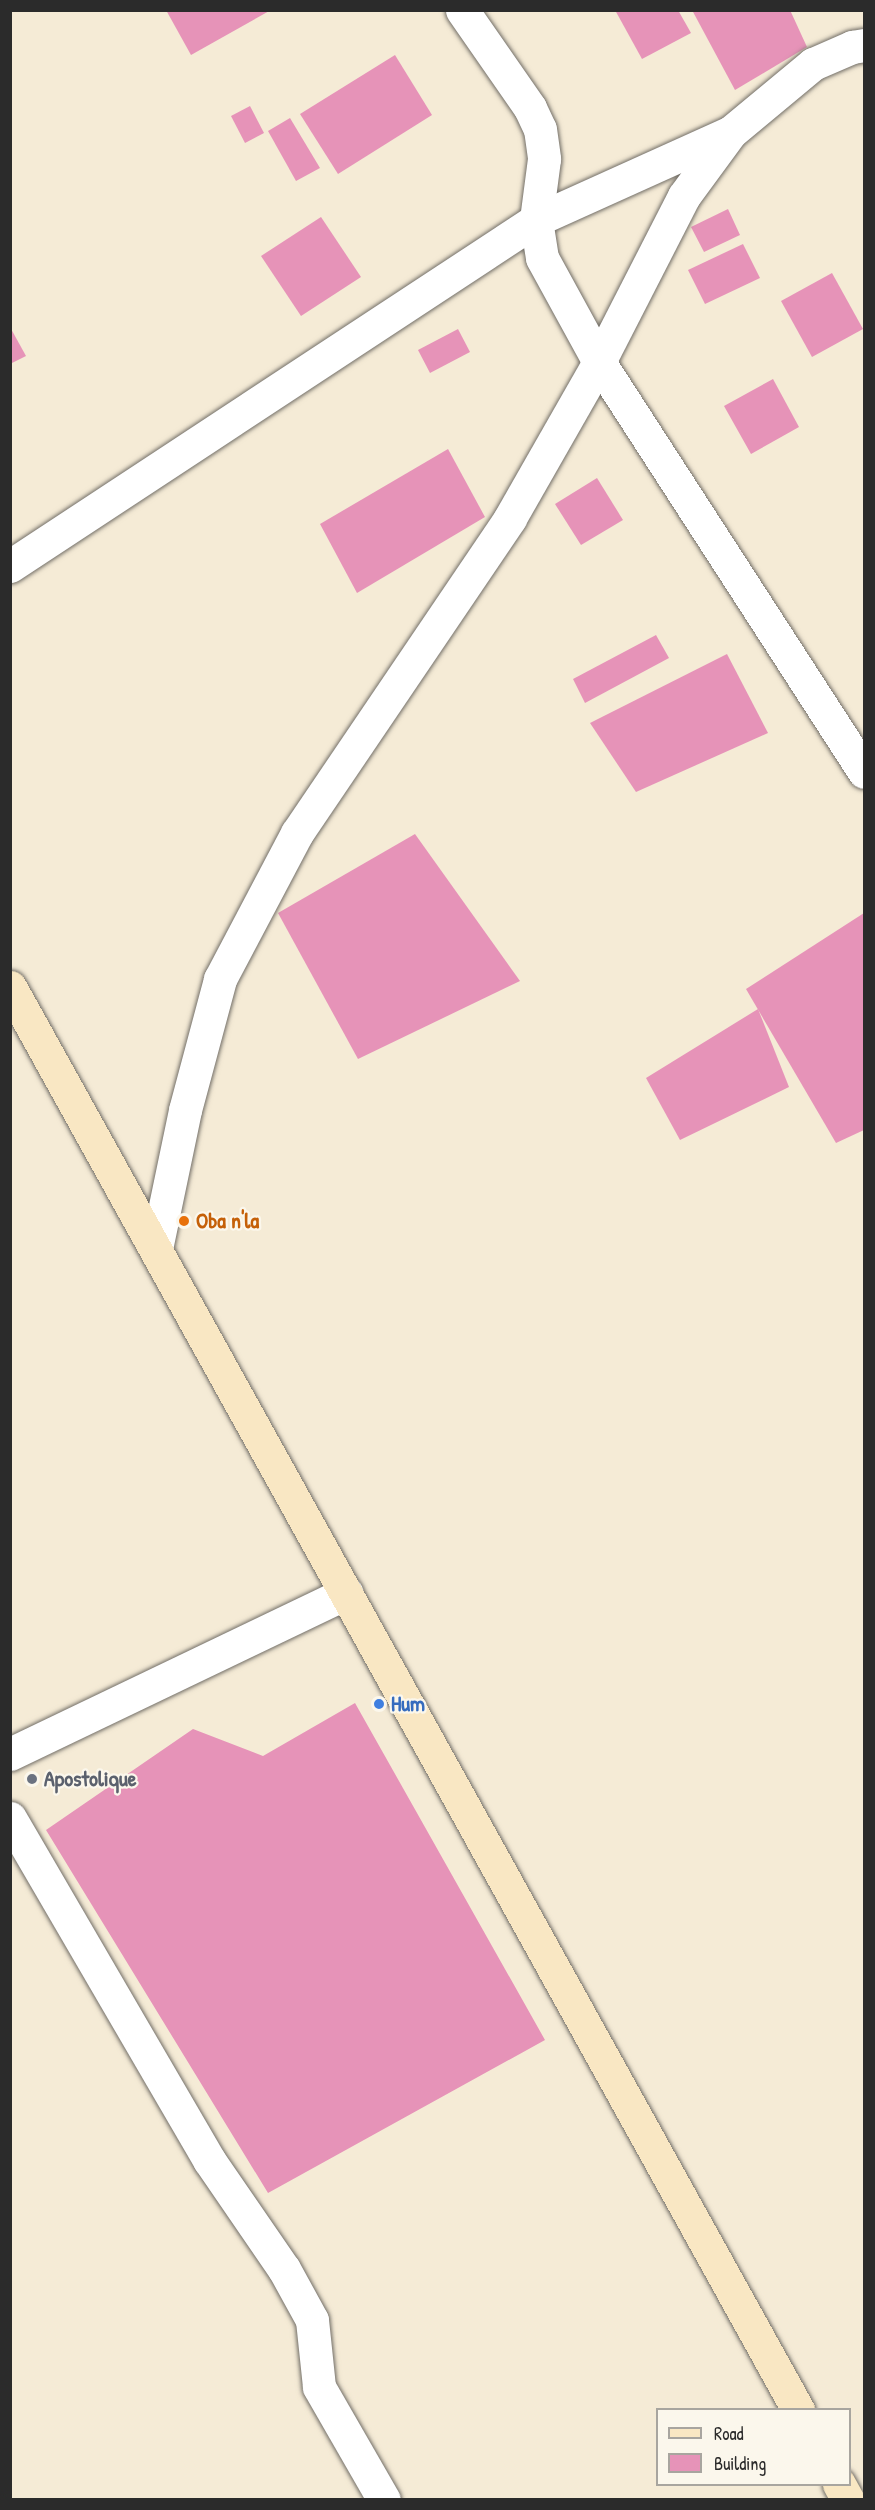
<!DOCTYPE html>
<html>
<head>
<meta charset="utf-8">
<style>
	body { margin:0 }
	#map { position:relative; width:875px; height:2510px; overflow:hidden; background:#f5ebd6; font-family:"Patrick Hand",sans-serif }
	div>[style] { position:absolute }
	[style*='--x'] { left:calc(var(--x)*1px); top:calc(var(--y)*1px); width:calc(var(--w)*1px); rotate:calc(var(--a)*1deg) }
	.building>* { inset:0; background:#e693b8 }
	.roads { filter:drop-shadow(0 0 2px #726e67) drop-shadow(0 0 2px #726e67) }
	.street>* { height:33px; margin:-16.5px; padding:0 16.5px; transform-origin:16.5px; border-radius:16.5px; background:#fff }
	.secondary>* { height:33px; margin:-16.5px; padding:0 16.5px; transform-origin:16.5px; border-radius:16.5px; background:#f9e7c3 }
	.dots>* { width:16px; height:16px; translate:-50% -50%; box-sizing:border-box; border:3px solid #fbf7ec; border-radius:50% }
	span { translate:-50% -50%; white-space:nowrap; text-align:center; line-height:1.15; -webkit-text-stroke:4.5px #fbf7ec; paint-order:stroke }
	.food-label { font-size:22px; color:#c56008; font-weight:700 }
	.left { translate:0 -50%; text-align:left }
	.shop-label { font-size:22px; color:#366cbe; font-weight:700 }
	.worship-label { font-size:22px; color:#5b616d; font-weight:700 }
	.frame { position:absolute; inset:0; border:12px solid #2b2b2b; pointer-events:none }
	.legend { position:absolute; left:656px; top:2408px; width:195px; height:78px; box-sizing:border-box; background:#fbf7ec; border:2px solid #a8a59f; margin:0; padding:8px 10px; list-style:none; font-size:18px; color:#2b2b2b }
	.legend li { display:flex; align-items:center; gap:12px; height:30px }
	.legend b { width:30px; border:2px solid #a8a59f }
</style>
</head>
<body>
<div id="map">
	<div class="building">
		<div style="clip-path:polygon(166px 10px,271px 10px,191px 55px)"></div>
		<div style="clip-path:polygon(615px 10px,678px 10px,691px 33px,642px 59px)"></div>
		<div style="clip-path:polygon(692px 10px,790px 10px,807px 47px,735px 90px)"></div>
		<div style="clip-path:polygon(395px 55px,432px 115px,338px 174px,300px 114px)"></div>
		<div style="clip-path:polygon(250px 106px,264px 133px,245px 143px,231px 116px)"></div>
		<div style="clip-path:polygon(290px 118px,320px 168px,296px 181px,268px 131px)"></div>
		<div style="clip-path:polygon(728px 209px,740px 235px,704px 252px,691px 227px)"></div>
		<div style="clip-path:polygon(321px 217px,361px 277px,301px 316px,261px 256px)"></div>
		<div style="clip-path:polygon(743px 244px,760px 278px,705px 304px,688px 270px)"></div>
		<div style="clip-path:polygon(832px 273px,863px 329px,812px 357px,781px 301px)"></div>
		<div style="clip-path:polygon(10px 327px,26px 356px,10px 364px)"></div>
		<div style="clip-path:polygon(458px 329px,470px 352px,430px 373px,418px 350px)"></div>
		<div style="clip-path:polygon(773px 379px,799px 427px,751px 454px,724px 406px)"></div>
		<div style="clip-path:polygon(448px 449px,485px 517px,357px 593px,320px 524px)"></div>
		<div style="clip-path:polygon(597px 478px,623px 520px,581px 545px,555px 504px)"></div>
		<div style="clip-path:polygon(656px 635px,669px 658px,585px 703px,573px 679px)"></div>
		<div style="clip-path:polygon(727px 654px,768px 733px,636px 792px,590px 723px)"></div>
		<div style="clip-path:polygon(415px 834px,520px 981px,358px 1059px,278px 913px)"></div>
		<div style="clip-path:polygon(864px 913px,864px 1130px,836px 1143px,746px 989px)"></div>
		<div style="clip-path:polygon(758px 1009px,789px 1087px,680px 1140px,646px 1078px)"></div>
		<div style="clip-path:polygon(355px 1703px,545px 2040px,268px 2193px,46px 1830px,193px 1729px,263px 1756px)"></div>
	</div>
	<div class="roads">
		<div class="street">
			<div style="--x:462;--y:10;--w:119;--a:55.2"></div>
			<div style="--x:530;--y:108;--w:23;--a:65"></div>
			<div style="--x:540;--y:129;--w:30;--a:82"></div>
			<div style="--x:544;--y:159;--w:62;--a:97.5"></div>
			<div style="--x:536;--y:220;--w:38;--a:81"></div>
			<div style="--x:542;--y:258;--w:119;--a:61.3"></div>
			<div style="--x:599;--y:362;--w:488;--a:57.1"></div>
			<div style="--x:10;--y:566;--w:630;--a:-33.34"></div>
			<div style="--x:536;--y:220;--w:212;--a:-24.3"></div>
			<div style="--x:156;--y:1249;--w:142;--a:-78.2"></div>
			<div style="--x:185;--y:1110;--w:136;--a:-75"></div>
			<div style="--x:220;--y:979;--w:165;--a:-62.2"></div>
			<div style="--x:297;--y:833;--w:380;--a:-55.9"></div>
			<div style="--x:510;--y:518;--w:180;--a:-60.3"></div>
			<div style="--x:599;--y:362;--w:186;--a:-62.9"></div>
			<div style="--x:684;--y:196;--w:79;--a:-53.7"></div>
			<div style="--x:731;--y:132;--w:107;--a:-39.7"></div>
			<div style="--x:813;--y:64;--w:43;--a:-23.6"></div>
			<div style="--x:852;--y:47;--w:12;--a:-9"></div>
			<div style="--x:10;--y:1754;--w:373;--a:-25.6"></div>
			<div style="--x:10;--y:1818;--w:396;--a:59.8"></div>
			<div style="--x:209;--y:2160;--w:132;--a:55.5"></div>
			<div style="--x:284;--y:2269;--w:58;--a:61.2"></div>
			<div style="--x:312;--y:2320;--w:67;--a:84"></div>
			<div style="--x:319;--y:2387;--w:130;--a:60.1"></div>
		</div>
		<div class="secondary">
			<div style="--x:10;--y:987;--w:1627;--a:61.02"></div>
			<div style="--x:839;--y:2484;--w:18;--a:61"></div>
		</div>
	</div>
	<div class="dots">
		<div style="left:184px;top:1221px;background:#e8710a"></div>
		<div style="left:379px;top:1704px;background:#3f7fe0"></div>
		<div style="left:32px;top:1779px;background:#6b7280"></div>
	</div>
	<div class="food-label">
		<span class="left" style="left:196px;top:1221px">Oba n'la</span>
	</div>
	<div class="shop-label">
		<span class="left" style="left:391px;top:1704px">Hum</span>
	</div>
	<div class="worship-label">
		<span class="left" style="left:44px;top:1779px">Apostolique</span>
	</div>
	<div class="frame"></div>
	<ul class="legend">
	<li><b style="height:8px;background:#f9e7c3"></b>Road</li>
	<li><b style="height:16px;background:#e693b8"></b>Building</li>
	</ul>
</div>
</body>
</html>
